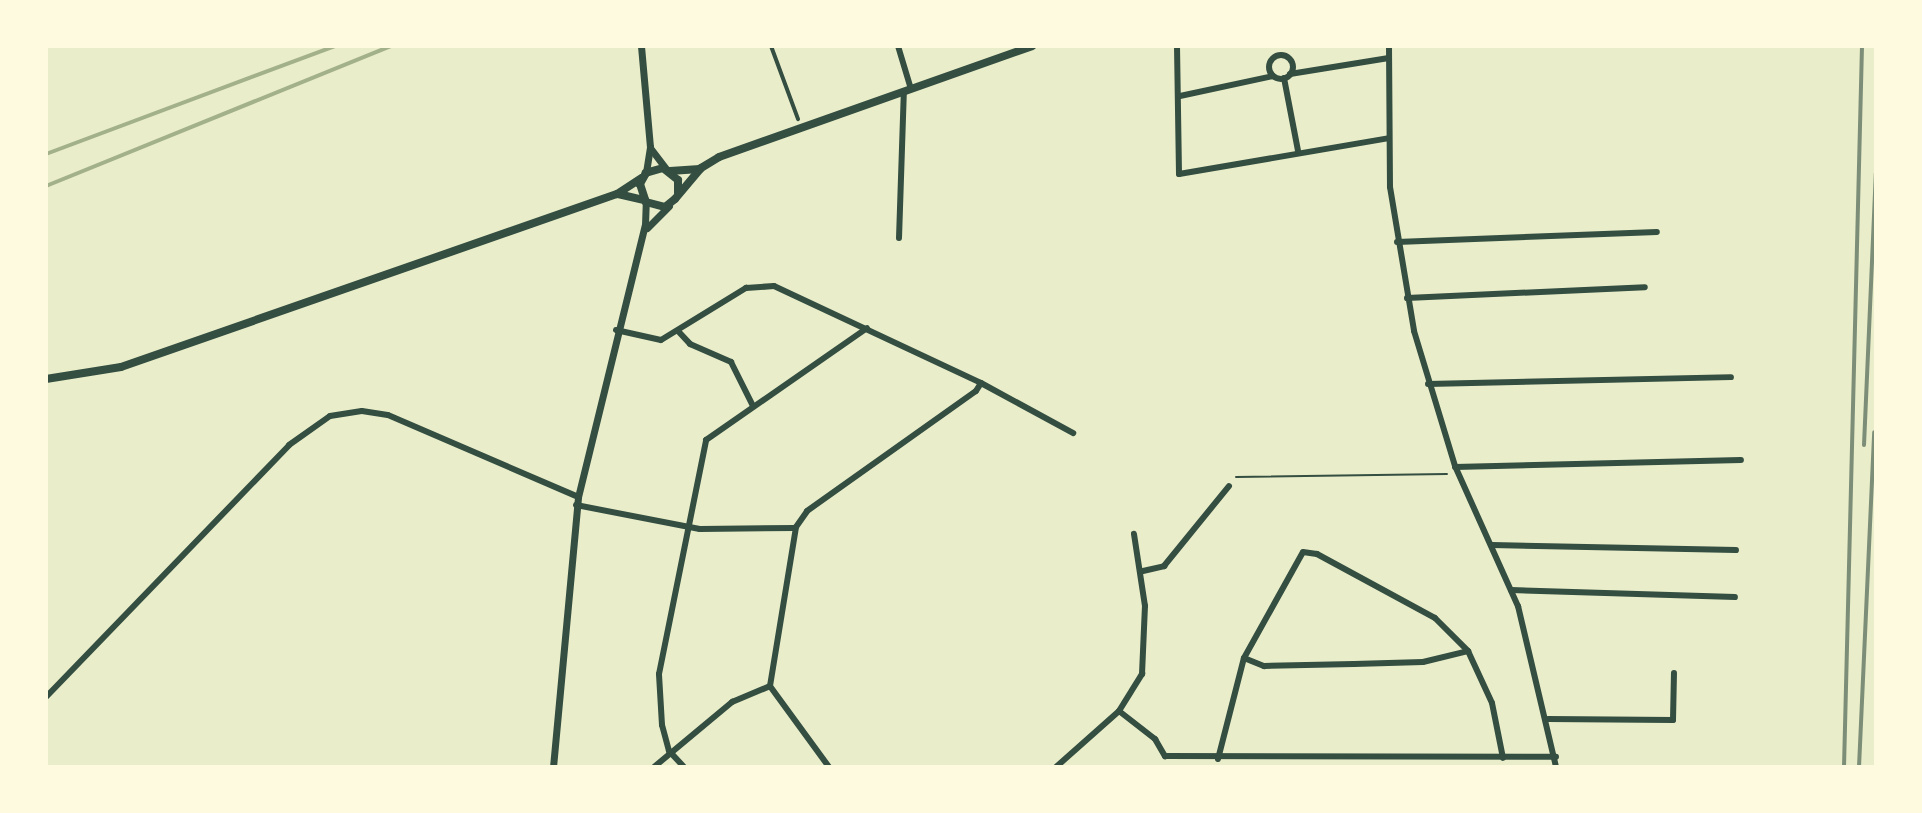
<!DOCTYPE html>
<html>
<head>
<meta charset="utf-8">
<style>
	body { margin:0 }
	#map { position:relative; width:1922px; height:813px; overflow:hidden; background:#e9edc9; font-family:"Golos Text",sans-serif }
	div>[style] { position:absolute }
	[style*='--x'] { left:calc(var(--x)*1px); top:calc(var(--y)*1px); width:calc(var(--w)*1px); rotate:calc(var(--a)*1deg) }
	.stream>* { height:4px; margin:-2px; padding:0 2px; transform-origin:2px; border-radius:2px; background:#a3b18a }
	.path>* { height:2px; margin:-1px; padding:0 1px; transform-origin:1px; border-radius:1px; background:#344e41 }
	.pedestrian>* { height:4px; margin:-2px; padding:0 2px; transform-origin:2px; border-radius:2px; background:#344e41 }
	.minor>* { height:6px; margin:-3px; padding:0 3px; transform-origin:3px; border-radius:3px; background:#344e41 }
	.minor>.ring { margin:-3px; padding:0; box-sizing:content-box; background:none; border:6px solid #344e41; border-radius:50% }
	.tertiary>* { height:7px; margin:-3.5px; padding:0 3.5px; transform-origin:3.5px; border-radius:3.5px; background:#344e41 }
	.secondary>* { height:8px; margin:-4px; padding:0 4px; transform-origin:4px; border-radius:4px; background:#344e41 }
	.rail>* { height:4px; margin:-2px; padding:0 2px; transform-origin:2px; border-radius:2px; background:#7c8e77 }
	span { translate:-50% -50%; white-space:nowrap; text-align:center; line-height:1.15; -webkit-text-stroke:6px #fefae0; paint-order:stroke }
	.frame { position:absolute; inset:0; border:48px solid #fefae0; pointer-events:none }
</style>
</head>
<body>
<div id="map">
	<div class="stream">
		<div style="--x:46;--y:154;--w:309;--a:-20.5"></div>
		<div style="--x:46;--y:186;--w:372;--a:-22.1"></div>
	</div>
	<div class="path">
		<div style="--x:1236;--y:477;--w:211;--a:-0.8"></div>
	</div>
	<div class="pedestrian">
		<div style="--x:771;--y:46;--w:78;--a:69.7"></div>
	</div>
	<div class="minor">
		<div style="--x:898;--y:46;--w:45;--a:73.2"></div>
		<div style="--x:1177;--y:46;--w:128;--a:89.1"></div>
		<div style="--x:1179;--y:174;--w:213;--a:-9.7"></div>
		<div style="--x:1389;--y:46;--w:141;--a:89.6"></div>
		<div style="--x:1390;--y:187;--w:146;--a:80.5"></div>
		<div style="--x:1414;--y:331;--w:141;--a:73.1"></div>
		<div style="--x:1455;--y:466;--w:154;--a:65.8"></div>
		<div style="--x:1518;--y:606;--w:165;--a:76.7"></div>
		<div class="ring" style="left:1269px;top:55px;width:18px;height:18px"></div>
		<div style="--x:1290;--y:74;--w:100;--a:-9.2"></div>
		<div style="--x:1284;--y:78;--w:74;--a:79.1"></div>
		<div style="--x:1180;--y:96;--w:95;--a:-12.1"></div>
		<div style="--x:899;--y:238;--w:147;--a:-88.1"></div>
		<div style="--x:1397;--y:242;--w:260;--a:-2.2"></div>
		<div style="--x:1407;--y:298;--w:238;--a:-2.6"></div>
		<div style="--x:616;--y:330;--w:46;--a:12.5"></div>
		<div style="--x:661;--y:340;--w:100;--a:-31.5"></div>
		<div style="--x:746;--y:288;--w:28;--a:-4"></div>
		<div style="--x:774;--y:286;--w:229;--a:25.1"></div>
		<div style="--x:981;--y:383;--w:105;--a:28.5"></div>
		<div style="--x:678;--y:331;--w:18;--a:47"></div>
		<div style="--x:690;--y:344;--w:45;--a:23.7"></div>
		<div style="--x:731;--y:362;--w:49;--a:63.4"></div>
		<div style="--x:1428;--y:384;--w:303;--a:-1.3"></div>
		<div style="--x:1455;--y:467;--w:286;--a:-1.4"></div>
		<div style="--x:576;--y:505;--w:126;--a:11"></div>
		<div style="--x:700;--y:529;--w:95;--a:-0.6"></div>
		<div style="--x:1492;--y:545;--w:244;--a:1.2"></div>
		<div style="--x:1143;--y:571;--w:22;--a:-13"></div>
		<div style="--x:1164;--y:566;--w:103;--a:-50.9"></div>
		<div style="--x:1511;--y:590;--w:224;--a:1.8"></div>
		<div style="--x:1244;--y:658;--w:22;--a:22"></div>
		<div style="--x:1264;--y:666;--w:90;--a:-1.3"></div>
		<div style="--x:1354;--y:664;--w:69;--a:-1.7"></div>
		<div style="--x:1423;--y:662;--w:46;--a:-13.7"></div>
		<div style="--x:46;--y:697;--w:350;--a:-46"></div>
		<div style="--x:289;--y:445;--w:50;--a:-35.3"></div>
		<div style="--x:330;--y:416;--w:32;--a:-9"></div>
		<div style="--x:362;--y:411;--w:26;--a:9"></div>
		<div style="--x:388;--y:415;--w:207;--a:23.3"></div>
		<div style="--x:1119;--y:711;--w:46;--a:37.9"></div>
		<div style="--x:1155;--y:739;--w:20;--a:60"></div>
		<div style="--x:1165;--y:756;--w:391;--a:0.1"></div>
		<div style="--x:1548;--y:719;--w:125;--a:0.5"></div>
		<div style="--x:1673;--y:720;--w:47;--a:-88.8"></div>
		<div style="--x:1218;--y:759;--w:104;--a:-75.6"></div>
		<div style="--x:1244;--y:658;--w:121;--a:-60.9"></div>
		<div style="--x:1303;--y:552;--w:14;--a:8"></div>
		<div style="--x:1317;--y:554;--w:134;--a:28.5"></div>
		<div style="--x:1435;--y:618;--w:47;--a:45"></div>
		<div style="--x:1468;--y:651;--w:57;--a:65.2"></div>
		<div style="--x:1492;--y:703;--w:56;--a:78.7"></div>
		<div style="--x:654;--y:767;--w:102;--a:-39.8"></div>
		<div style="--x:732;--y:702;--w:41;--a:-22.8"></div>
		<div style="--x:684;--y:767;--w:22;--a:-133"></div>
		<div style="--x:669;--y:751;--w:27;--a:-105"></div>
		<div style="--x:662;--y:725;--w:51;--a:-93.4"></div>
		<div style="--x:659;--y:674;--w:239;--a:-78.6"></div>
		<div style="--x:706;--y:440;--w:196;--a:-34.8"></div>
		<div style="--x:829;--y:767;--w:100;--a:-126.1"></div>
		<div style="--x:770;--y:686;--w:161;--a:-80.7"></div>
		<div style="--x:796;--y:527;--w:19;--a:-55"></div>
		<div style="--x:807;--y:511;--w:207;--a:-35.4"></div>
		<div style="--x:976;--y:391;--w:9;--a:-58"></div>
		<div style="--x:1056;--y:767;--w:84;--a:-41.6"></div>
		<div style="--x:1119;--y:711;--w:44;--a:-58.1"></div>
		<div style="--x:1142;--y:674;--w:68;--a:-87.5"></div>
		<div style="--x:1145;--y:606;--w:73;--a:-98.7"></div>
	</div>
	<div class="tertiary">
		<div style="--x:641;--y:46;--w:101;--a:84.9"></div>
		<div style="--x:650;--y:147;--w:26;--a:99"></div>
		<div style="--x:651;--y:149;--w:25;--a:53"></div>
		<div style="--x:647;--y:228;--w:31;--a:-45"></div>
		<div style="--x:553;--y:767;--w:271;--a:-84.7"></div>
		<div style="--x:578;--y:497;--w:280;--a:-76.2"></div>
		<div style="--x:645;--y:225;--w:23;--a:-88"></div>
	</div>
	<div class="secondary">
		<div style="--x:670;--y:171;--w:30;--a:-4"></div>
		<div style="--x:678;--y:193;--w:13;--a:-90"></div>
		<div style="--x:678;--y:180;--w:19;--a:-141"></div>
		<div style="--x:663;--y:168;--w:18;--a:164"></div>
		<div style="--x:646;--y:173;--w:13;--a:119"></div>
		<div style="--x:640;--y:184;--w:19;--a:72"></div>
		<div style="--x:646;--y:202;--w:20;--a:15"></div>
		<div style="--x:665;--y:207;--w:13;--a:-39"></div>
		<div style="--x:675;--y:199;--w:40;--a:-50"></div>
		<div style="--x:701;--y:168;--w:21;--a:-31"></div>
		<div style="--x:719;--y:157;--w:332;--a:-19.5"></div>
		<div style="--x:618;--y:194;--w:28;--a:13"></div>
		<div style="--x:46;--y:379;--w:76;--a:-9.1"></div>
		<div style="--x:121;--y:367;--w:525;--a:-19.23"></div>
		<div style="--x:617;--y:194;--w:30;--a:-33"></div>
	</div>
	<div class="rail">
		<div style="--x:1864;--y:445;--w:272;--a:-87.5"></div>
		<div style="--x:1844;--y:767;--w:721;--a:-88.57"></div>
		<div style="--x:1859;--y:767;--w:335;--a:-87.4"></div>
	</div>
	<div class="frame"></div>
</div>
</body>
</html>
